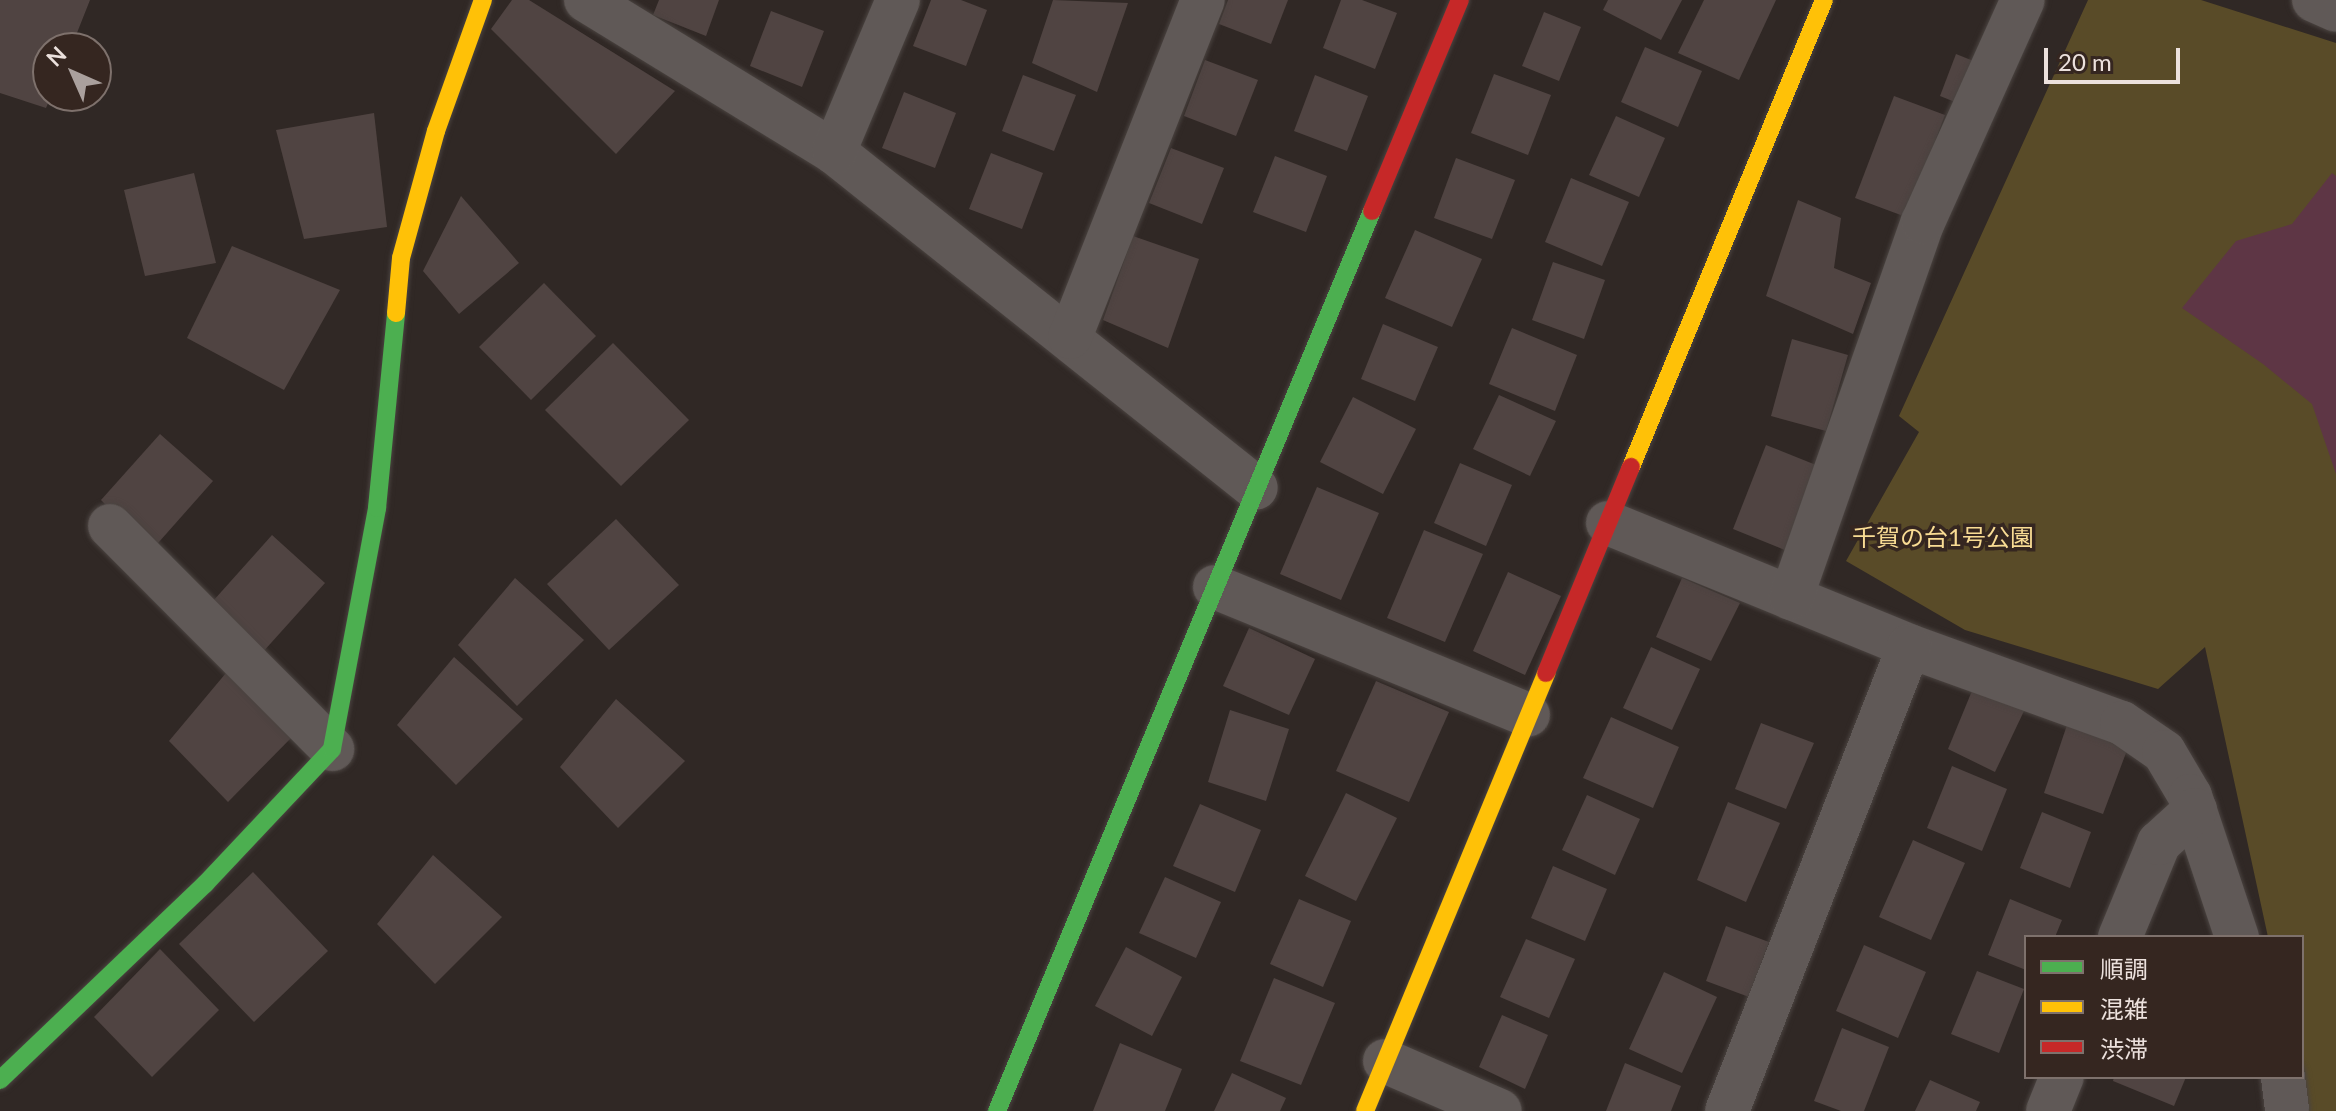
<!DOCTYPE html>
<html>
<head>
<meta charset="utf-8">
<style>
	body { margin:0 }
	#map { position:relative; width:2336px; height:1111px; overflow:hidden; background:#302825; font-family:Lato,"Noto Sans JP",sans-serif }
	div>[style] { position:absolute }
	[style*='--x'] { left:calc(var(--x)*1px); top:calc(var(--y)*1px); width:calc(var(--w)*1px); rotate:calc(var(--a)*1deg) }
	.green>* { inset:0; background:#594b28 }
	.water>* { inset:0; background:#5e3645 }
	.building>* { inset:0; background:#504442 }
	.roads { filter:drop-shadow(0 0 2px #4a4340) drop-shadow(0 0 2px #4a4340) }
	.street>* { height:44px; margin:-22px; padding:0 22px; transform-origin:22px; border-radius:22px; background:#605957 }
	.fast>* { height:18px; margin:-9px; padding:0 9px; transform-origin:9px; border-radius:9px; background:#4caf50 }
	.slow>* { height:18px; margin:-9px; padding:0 9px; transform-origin:9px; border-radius:9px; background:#ffc107 }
	.jam>* { height:18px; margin:-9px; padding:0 9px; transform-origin:9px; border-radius:9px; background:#c62828 }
	span { translate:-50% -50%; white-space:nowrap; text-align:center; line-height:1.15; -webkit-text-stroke:7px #352620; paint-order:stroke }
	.park-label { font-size:24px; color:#f9dc94 }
	.legend { position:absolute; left:2024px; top:935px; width:280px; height:144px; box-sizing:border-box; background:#352620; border:2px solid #7e716c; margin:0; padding:10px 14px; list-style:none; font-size:24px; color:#ece1dd }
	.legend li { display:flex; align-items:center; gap:16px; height:40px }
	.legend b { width:40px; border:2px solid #7e716c }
	.north { position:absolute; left:32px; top:32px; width:80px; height:80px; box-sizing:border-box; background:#352620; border:2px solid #7e716c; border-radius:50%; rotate:315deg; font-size:22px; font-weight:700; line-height:32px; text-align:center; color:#ece1dd }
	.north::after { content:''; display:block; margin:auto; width:28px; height:36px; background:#aaa09d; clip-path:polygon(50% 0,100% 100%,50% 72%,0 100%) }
	.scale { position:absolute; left:2044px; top:48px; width:136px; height:36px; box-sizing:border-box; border:4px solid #ece1dd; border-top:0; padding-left:10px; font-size:24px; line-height:28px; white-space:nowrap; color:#ece1dd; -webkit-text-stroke:6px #352620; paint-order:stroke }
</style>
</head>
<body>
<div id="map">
	<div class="green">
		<div style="clip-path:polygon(2088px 0,2201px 0,2336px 43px,2336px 1111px,2296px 1111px,2302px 1077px,2302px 937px,2268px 937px,2205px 647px,2158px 689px,1965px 630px,1846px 561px,1919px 432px,1899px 416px)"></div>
	</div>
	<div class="water">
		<div style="clip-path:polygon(2332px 173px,2336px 176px,2336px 474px,2312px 404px,2263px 364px,2182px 308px,2236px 241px,2292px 224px)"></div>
	</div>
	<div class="building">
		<div style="clip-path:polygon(0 0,90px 0,71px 48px,48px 48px,48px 96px,51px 96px,46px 108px,0 93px)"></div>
		<div style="clip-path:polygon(512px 0,529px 0,675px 91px,616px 154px,491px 29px)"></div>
		<div style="clip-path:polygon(659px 0,719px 0,706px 36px,653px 15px)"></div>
		<div style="clip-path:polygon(931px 0,961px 0,987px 10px,966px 66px,913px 46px)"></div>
		<div style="clip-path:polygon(1053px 0,1128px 3px,1097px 92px,1032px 63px)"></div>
		<div style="clip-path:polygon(1228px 0,1288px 0,1271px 44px,1219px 24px)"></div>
		<div style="clip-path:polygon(1341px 0,1362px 0,1397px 13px,1375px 69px,1323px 48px)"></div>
		<div style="clip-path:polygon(1608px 0,1682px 0,1661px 40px,1603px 10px)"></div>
		<div style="clip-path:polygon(1704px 0,1776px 0,1739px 80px,1678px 53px)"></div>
		<div style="clip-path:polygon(771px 11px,824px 31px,802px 87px,750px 66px)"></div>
		<div style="clip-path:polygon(1544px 12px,1581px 27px,1559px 81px,1522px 66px)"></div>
		<div style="clip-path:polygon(1645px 47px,1702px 71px,1678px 127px,1621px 102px)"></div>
		<div style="clip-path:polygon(1956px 54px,1981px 64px,1965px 106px,1940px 96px)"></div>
		<div style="clip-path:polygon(1205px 60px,1258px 80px,1236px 136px,1184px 116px)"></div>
		<div style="clip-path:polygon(1494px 74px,1551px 95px,1528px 155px,1471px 133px)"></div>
		<div style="clip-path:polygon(1023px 75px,1076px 95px,1054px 151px,1002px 131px)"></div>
		<div style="clip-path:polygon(1315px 75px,1368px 96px,1347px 151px,1294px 131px)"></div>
		<div style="clip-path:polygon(904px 92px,956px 113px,935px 168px,882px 148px)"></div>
		<div style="clip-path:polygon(1894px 96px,1945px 115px,1906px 217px,1855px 198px)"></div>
		<div style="clip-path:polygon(374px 113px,387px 227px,304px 239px,276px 130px)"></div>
		<div style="clip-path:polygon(1616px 116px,1665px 138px,1639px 197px,1589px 175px)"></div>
		<div style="clip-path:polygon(1171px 148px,1224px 168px,1202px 224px,1149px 203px)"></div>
		<div style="clip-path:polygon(991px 153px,1043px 173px,1022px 229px,969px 209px)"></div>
		<div style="clip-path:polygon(1275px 156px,1327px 176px,1306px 232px,1253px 212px)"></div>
		<div style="clip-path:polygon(1456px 158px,1515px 180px,1492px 239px,1434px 218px)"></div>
		<div style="clip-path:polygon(194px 173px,216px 263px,145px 276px,124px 190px)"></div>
		<div style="clip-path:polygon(1571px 178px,1629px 202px,1602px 266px,1545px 242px)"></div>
		<div style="clip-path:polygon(461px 196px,519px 263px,459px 314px,423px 271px)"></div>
		<div style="clip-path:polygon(1798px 200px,1841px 218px,1834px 268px,1871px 283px,1853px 334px,1766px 296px)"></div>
		<div style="clip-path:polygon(1415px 230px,1482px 259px,1452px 327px,1385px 298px)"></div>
		<div style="clip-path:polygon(1133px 236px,1199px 259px,1168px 348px,1103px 320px)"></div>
		<div style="clip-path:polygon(232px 246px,340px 290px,284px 390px,187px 338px)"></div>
		<div style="clip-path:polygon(1553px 262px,1605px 280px,1584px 339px,1532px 320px)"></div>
		<div style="clip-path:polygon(544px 283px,596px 336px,531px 400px,479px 347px)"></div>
		<div style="clip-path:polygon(1383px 324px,1438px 347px,1415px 401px,1361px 379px)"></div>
		<div style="clip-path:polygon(1512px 328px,1577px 355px,1555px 411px,1489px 384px)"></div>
		<div style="clip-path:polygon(1792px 339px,1848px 355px,1826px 431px,1771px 416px)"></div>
		<div style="clip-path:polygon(613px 343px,689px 420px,621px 486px,545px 410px)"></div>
		<div style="clip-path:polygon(1499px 395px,1556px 421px,1530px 476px,1473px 449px)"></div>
		<div style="clip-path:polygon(1353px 397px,1416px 429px,1383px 494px,1320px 462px)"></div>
		<div style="clip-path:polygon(160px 434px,213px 481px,151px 551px,101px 500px)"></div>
		<div style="clip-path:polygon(1766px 445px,1826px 469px,1792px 553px,1733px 529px)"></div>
		<div style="clip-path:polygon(1460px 463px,1512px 485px,1486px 546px,1434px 523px)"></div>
		<div style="clip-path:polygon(1317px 487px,1379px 513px,1341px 600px,1280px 574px)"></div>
		<div style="clip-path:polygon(616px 519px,679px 585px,609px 650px,547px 584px)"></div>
		<div style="clip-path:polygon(1424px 530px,1483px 554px,1445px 642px,1387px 618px)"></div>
		<div style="clip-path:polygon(272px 535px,325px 583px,262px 653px,213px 601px)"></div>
		<div style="clip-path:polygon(1508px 572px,1561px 596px,1525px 675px,1473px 651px)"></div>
		<div style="clip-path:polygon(515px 578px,584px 640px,517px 706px,458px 645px)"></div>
		<div style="clip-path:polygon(1682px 578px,1740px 603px,1711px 661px,1656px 637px)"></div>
		<div style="clip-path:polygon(1249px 628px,1315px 659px,1289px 715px,1223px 686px)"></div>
		<div style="clip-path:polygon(1651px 647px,1700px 669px,1672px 730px,1623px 708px)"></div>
		<div style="clip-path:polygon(454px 657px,523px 719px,456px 785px,397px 725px)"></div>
		<div style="clip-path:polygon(226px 673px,294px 735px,228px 802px,169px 741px)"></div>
		<div style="clip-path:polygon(1376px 681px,1449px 712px,1409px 802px,1336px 771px)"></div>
		<div style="clip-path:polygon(1974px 686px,2024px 711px,1995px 772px,1948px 749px)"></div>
		<div style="clip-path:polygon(616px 699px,685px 761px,618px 828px,560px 767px)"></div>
		<div style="clip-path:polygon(1230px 710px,1289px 729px,1266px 801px,1208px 782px)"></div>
		<div style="clip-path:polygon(1611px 717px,1679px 747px,1653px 808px,1583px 778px)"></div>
		<div style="clip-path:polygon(1761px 723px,1814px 743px,1786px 809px,1735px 789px)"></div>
		<div style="clip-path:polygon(2067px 725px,2129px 745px,2103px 814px,2044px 793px)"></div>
		<div style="clip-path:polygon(1952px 766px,2007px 789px,1982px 851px,1927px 828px)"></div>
		<div style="clip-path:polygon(1346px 793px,1397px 818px,1356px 901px,1305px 876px)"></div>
		<div style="clip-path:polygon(1587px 795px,1640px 819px,1615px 875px,1562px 850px)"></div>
		<div style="clip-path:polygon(1728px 802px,1780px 823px,1746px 902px,1697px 880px)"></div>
		<div style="clip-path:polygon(1200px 804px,1261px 830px,1235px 892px,1173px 866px)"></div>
		<div style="clip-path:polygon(2042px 812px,2091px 832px,2070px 888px,2020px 868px)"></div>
		<div style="clip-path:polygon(1913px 840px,1965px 863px,1931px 940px,1879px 917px)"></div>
		<div style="clip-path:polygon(433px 855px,502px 917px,435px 984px,377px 924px)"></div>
		<div style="clip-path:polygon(1553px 866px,1607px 889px,1585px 941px,1531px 918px)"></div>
		<div style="clip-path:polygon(253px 872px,328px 951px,254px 1022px,179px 944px)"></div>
		<div style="clip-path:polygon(1165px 877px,1221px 902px,1196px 958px,1139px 933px)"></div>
		<div style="clip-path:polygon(1299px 899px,1351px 921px,1323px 987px,1270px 964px)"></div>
		<div style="clip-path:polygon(2010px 899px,2062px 920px,2055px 937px,2026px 937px,2026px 970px,1988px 955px)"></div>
		<div style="clip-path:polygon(1726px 926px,1769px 942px,1749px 997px,1706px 981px)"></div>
		<div style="clip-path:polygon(1526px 939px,1575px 959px,1549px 1018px,1500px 997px)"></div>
		<div style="clip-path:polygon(1864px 945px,1926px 972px,1898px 1038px,1836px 1011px)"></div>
		<div style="clip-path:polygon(1126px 947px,1182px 977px,1152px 1036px,1095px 1006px)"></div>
		<div style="clip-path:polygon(160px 949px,219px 1010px,152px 1077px,94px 1017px)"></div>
		<div style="clip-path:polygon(1977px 971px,2024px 989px,1999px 1053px,1951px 1034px)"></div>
		<div style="clip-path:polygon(1664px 972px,1717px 997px,1682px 1073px,1629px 1049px)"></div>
		<div style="clip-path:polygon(1274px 978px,1335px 1003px,1301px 1085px,1240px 1061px)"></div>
		<div style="clip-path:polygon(1502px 1015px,1548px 1035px,1525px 1089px,1479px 1067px)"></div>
		<div style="clip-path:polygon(1842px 1028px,1889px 1047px,1864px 1111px,1841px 1111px,1814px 1101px)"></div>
		<div style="clip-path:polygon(1120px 1043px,1182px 1069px,1165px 1111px,1093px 1111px)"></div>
		<div style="clip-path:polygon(1625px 1063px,1681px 1086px,1671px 1111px,1606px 1111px)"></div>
		<div style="clip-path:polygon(1232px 1073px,1286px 1098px,1280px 1111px,1214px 1111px)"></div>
		<div style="clip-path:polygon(2114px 1077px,2186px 1077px,2174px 1106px,2113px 1081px)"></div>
		<div style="clip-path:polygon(1930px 1080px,1980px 1102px,1976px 1111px,1915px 1111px)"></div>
	</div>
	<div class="roads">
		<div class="street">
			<div style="--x:586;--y:0;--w:291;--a:31.5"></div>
			<div style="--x:834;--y:152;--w:539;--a:38.53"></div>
			<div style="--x:2314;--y:0;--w:24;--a:24"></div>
			<div style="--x:834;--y:152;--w:165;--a:-67.2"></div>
			<div style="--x:1070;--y:337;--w:362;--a:-68.5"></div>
			<div style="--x:1608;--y:523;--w:325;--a:22.2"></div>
			<div style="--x:1909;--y:646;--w:226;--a:19.9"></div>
			<div style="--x:2122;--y:723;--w:51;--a:34.6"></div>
			<div style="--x:2164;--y:752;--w:51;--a:59.4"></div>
			<div style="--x:2190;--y:796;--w:149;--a:71.6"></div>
			<div style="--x:110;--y:526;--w:315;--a:45.1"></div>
			<div style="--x:1215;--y:587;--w:338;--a:22.2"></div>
			<div style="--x:1791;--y:598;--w:398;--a:-70.7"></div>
			<div style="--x:1923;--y:222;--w:243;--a:-65.8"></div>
			<div style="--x:2120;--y:937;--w:102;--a:-67.5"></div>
			<div style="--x:2159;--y:843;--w:49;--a:-42.5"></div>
			<div style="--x:1385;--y:1061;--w:125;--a:23.5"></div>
			<div style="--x:2283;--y:1077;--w:34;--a:83"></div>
			<div style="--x:1727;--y:1111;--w:499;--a:-68.6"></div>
			<div style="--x:2048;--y:1111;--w:37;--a:-68"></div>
		</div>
		<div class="fast">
			<div style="--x:0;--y:1080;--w:284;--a:-43.7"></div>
			<div style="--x:205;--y:884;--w:185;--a:-46.7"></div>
			<div style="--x:332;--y:749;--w:245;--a:-79.4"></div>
			<div style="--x:377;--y:508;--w:196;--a:-84.4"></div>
			<div style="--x:997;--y:1111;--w:975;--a:-67.38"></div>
		</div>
		<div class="slow">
			<div style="--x:396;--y:313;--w:55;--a:-84.8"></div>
			<div style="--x:401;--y:258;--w:132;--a:-74.6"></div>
			<div style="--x:436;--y:131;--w:139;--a:-70.3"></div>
			<div style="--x:1631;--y:467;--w:505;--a:-67.55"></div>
			<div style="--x:1365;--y:1111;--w:474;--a:-67.5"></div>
		</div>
		<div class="jam">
			<div style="--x:1372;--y:211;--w:229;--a:-67.4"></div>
			<div style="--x:1546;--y:673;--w:223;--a:-67.6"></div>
		</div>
	</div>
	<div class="park-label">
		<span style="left:1943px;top:537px">千賀の台1号公園</span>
	</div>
	<ul class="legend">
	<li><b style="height:10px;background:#4caf50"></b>順調</li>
	<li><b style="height:10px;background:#ffc107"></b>混雑</li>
	<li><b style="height:10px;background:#c62828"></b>渋滞</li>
	</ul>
	<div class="north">N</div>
	<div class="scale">20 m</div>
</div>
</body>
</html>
